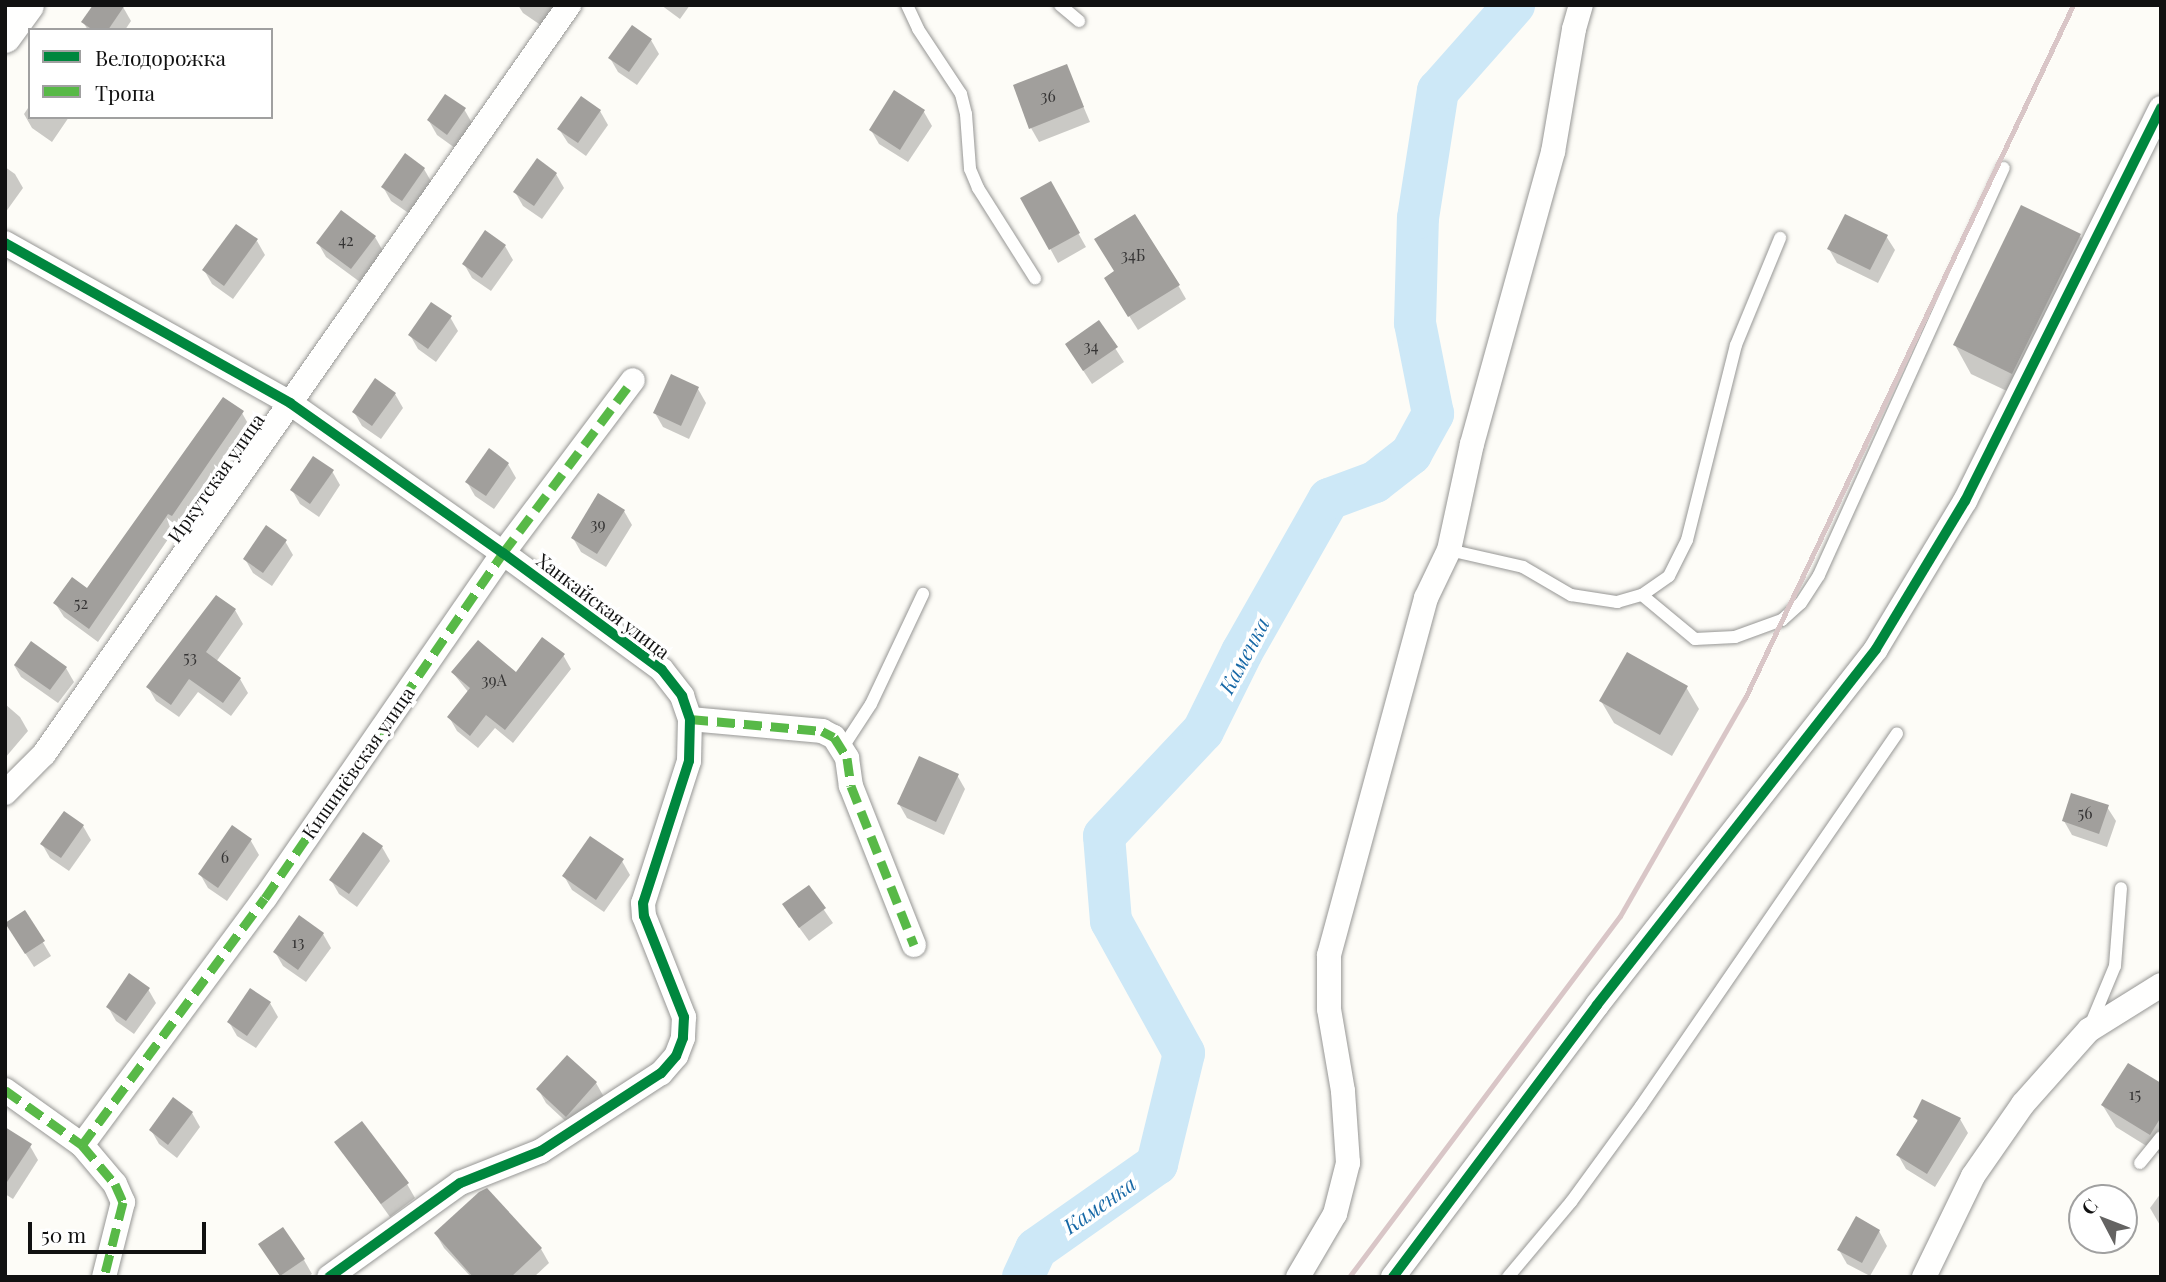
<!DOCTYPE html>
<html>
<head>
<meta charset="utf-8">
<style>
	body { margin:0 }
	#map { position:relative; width:2166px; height:1282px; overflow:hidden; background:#fdfcf7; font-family:"Playfair Display",serif }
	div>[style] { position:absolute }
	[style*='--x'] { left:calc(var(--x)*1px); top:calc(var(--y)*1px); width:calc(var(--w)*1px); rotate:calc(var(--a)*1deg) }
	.shadow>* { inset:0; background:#0003 }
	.river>* { height:42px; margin:-21px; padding:0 21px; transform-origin:21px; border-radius:21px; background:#cde8f7 }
	.building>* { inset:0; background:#a19f9c }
	.roads { filter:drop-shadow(0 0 2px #979795) drop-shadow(0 0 2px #979795) }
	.service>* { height:12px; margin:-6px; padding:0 6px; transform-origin:6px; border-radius:6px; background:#fffffe }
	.minor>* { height:24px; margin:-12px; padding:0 12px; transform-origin:12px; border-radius:12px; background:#fffffe }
	.tertiary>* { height:32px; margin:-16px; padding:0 16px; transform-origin:16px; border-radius:16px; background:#fffffe }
	.rail>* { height:5px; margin:-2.5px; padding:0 2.5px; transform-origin:2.5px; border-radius:2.5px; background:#d9c6c7 }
	.quiet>* { height:9px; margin-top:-4.5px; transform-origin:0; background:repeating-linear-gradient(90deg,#58b947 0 18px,transparent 0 27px) }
	.cycleway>* { height:10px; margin:-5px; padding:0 5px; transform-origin:5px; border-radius:5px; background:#00873e }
	span { translate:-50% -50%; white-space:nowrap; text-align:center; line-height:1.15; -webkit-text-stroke:7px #fff; paint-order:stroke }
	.number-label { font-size:16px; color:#353434 }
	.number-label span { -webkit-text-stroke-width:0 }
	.street-label { font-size:19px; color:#111 }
	.water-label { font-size:21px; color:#1768a6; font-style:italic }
	.frame { position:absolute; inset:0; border:7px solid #111; pointer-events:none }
	.legend { position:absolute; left:28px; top:28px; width:245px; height:91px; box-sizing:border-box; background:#fff; border:2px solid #a0a0a0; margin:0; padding:9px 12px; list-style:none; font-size:21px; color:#111 }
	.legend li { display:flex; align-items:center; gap:14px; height:35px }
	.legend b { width:35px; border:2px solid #a0a0a0 }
	.north { position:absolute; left:2068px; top:1184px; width:70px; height:70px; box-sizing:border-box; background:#fff; border:2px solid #a0a0a0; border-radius:50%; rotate:312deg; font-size:19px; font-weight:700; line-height:28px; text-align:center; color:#111 }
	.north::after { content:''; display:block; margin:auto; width:24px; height:32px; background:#646362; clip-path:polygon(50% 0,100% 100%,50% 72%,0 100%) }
	.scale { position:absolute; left:28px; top:1222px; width:178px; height:32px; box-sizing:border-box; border:4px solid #111; border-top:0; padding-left:9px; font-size:21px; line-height:24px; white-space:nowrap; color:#111; -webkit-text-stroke:5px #fff; paint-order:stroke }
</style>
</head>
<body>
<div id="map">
	<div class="shadow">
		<div style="clip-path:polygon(518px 5px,556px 5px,542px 26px,523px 13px)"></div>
		<div style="clip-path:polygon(661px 5px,690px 5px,680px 19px)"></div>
		<div style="clip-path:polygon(123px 7px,131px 21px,125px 30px,88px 30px,83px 22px)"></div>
		<div style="clip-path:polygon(651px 40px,659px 54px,637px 85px,618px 72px,610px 58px)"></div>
		<div style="clip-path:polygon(1066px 66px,1090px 122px,1039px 142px,1031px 128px)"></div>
		<div style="clip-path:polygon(895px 93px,924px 112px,932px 126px,908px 162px,879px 144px,871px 130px)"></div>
		<div style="clip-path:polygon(30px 105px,30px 117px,69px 117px,52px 142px,32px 128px,24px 114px)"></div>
		<div style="clip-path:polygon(464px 109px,472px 123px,455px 148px,437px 135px,429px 121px)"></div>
		<div style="clip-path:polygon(600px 111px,608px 125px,586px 156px,568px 143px,559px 129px)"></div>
		<div style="clip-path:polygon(5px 167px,15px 174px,23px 188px,5px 213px)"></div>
		<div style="clip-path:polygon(424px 169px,432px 183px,410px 214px,391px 201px,383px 187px)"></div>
		<div style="clip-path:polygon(556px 174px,564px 188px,542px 219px,523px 206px,515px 192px)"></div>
		<div style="clip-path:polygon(1050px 183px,1086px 247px,1058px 263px,1023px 199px)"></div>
		<div style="clip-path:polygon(1886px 236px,1895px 250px,1878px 283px,1837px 263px,1829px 249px)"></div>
		<div style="clip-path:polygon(2080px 236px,2097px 264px,2028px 401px,1971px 374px,1955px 345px)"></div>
		<div style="clip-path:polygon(375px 237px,383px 251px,360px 282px,326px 257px,318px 243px)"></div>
		<div style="clip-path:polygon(257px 241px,265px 255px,233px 299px,212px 284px,204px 270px)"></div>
		<div style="clip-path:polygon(505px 246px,513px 260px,491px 291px,472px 278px,464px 264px)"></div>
		<div style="clip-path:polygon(1178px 285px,1186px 299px,1138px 330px,1114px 292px)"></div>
		<div style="clip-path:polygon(450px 317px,458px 331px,436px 362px,418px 349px,410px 335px)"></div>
		<div style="clip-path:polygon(1099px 323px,1124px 362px,1092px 384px,1075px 358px)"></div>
		<div style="clip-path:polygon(698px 389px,706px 403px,689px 439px,663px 427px,655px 413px)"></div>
		<div style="clip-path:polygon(395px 394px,403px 408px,381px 439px,362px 426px,354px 412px)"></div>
		<div style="clip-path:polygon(242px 413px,250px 427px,180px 529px,177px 526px,98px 642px,64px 617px,55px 603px,88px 590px)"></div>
		<div style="clip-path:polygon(508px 464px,516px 478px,494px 509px,475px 496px,467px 482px)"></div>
		<div style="clip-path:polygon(332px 471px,340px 485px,319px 517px,300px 504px,292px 490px)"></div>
		<div style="clip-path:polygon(624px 511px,632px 525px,606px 567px,581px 552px,573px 538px)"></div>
		<div style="clip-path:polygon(285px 541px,293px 555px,272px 586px,253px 573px,245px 559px)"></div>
		<div style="clip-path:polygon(235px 610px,243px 624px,216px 662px,240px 679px,248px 693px,231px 716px,198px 692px,179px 717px,156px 701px,148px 687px)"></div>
		<div style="clip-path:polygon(563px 655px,571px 669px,513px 743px,495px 728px,478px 748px,457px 731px,449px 717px,469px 693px,453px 673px,516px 674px)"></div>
		<div style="clip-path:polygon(14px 665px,66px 668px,74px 682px,58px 703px,21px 677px)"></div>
		<div style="clip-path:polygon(1686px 687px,1699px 709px,1672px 756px,1614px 723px,1601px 701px)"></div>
		<div style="clip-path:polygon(5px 704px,20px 717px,28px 731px,5px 758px)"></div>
		<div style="clip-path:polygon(957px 775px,965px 789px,944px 835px,907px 818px,899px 804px)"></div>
		<div style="clip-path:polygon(2107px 807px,2116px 821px,2107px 847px,2072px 835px,2064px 821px)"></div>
		<div style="clip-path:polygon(83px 826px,91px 840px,69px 871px,50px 858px,42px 844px)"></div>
		<div style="clip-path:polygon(232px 828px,251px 841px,259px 855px,227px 901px,208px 888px,200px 874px)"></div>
		<div style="clip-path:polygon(382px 847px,390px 861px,357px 907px,339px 894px,331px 880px)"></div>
		<div style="clip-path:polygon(622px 861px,630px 875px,604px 912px,572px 890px,564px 876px)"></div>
		<div style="clip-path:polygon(808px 887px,833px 923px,809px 941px,793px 919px)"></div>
		<div style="clip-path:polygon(25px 912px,51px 956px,34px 967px,15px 937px)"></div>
		<div style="clip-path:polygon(323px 934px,331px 948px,306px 982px,283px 966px,275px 952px)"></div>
		<div style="clip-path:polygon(148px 989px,156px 1003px,134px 1034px,116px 1021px,108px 1007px)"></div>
		<div style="clip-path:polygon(270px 1003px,278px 1017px,256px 1048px,237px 1036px,229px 1022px)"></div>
		<div style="clip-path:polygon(567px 1057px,596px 1083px,604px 1097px,575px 1130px,546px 1103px,538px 1089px)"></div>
		<div style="clip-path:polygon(2161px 1085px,2161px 1155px,2116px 1127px,2103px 1106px)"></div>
		<div style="clip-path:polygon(192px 1113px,200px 1127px,177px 1158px,159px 1144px,151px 1130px)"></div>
		<div style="clip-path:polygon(1915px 1117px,1960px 1119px,1968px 1133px,1935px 1187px,1906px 1169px,1898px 1155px,1918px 1122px)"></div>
		<div style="clip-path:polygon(5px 1134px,30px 1146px,38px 1160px,13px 1199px,5px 1194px)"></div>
		<div style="clip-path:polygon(336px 1142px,407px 1184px,415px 1198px,390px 1217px)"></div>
		<div style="clip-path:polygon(486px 1190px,541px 1249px,549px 1263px,534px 1277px,471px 1277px,444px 1248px,436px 1234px)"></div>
		<div style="clip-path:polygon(2161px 1193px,2161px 1227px,2150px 1208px)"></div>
		<div style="clip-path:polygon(1879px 1231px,1887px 1246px,1870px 1276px,1847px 1264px,1839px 1250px)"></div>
		<div style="clip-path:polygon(269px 1258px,304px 1260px,312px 1274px,307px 1277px,281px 1277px)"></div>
	</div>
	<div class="river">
		<div style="--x:1023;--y:1277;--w:31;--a:-65"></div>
		<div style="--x:1036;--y:1249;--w:148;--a:-35.1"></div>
		<div style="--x:1157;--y:1164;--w:114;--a:-76.3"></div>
		<div style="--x:1184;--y:1053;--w:151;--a:-118.9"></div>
		<div style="--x:1111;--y:921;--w:85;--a:-94.7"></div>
		<div style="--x:1104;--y:836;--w:144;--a:-46.7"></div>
		<div style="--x:1203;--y:731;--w:88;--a:-63.7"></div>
		<div style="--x:1242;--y:652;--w:176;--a:-60.4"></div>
		<div style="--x:1329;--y:499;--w:49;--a:-20.3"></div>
		<div style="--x:1375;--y:482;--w:46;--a:-37.9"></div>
		<div style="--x:1411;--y:454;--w:46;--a:-61.2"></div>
		<div style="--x:1433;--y:414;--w:93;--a:-101.2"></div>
		<div style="--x:1415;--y:323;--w:105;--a:-88.4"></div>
		<div style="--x:1418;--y:218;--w:129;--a:-81.1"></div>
		<div style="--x:1438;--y:91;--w:115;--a:-48.5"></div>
	</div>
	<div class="building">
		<div style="clip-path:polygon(93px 5px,125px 5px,108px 30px,93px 30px,81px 22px)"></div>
		<div style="clip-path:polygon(632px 25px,652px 39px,629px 72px,608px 58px)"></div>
		<div style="clip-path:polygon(1067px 64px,1084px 107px,1029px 129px,1013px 85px)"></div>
		<div style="clip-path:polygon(894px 90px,925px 110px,900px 150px,869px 130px)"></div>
		<div style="clip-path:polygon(445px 94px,466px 108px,447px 135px,427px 120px)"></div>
		<div style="clip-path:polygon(581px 96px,601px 110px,578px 143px,557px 129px)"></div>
		<div style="clip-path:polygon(405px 153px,425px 168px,402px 201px,381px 187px)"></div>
		<div style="clip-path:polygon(537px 158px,557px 173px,534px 206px,513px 192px)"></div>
		<div style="clip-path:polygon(1051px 181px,1080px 233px,1049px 250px,1020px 198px)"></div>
		<div style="clip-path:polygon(2021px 205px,2081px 234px,2012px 374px,1953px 345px)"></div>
		<div style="clip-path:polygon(341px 210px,376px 236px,351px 269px,316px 243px)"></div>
		<div style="clip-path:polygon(1135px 214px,1180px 285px,1128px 317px,1104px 278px,1114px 271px,1094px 239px)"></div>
		<div style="clip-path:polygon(1845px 214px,1888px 235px,1870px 270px,1827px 249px)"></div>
		<div style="clip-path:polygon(236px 224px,258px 239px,224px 286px,202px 270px)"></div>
		<div style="clip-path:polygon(485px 230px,506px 245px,482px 278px,462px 264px)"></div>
		<div style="clip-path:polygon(431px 302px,452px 316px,428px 349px,408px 335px)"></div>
		<div style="clip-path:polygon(1099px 320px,1118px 347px,1083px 371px,1065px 344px)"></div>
		<div style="clip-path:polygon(671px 374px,699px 387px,681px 426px,653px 413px)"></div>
		<div style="clip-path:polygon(375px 378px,396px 393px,372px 426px,352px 412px)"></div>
		<div style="clip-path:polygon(223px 397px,244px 411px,172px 516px,168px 514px,89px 629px,53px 603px,72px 577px,87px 588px)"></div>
		<div style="clip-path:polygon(489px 448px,509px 463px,486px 496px,465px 482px)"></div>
		<div style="clip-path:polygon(313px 456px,334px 470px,310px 504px,290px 490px)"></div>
		<div style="clip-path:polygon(598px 493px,625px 510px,597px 554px,571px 538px)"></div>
		<div style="clip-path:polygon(266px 525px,287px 540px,263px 573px,243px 559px)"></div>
		<div style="clip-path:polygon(216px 595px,236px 609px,206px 652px,241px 678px,223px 703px,189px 679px,171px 705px,146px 687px)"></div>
		<div style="clip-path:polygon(542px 637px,565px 654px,505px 730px,486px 715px,470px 736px,447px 717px,470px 688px,451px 672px,478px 640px,516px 672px)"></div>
		<div style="clip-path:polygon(31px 641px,67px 667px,50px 690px,14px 665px)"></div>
		<div style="clip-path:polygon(1627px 652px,1688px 686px,1660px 735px,1599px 701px)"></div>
		<div style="clip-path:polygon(919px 756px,959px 774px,936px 822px,897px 804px)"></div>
		<div style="clip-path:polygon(2071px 793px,2109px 805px,2099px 834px,2062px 821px)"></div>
		<div style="clip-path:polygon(64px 811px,84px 825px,61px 858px,40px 844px)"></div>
		<div style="clip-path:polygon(232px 825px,252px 839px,218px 888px,198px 874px)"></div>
		<div style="clip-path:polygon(363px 832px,383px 846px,349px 894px,329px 880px)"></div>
		<div style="clip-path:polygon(590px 836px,624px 859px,596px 900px,562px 876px)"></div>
		<div style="clip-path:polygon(809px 885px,826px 908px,799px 928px,782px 904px)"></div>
		<div style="clip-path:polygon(25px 910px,45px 941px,25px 954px,5px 923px)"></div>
		<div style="clip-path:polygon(299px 915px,324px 933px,298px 970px,273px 952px)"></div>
		<div style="clip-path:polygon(129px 973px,150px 988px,126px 1021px,106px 1007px)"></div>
		<div style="clip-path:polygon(250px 988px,271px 1002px,247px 1036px,227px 1022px)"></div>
		<div style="clip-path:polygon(567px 1055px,597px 1082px,566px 1117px,536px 1089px)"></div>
		<div style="clip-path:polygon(2128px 1063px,2161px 1083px,2161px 1117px,2150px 1135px,2101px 1105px)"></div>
		<div style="clip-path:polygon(173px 1097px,193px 1112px,168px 1145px,149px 1130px)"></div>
		<div style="clip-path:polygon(1922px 1099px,1961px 1118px,1927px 1174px,1896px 1155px,1918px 1120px,1913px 1117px)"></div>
		<div style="clip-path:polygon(362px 1121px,409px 1183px,381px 1204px,334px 1142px)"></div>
		<div style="clip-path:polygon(5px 1127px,32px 1144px,5px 1185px)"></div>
		<div style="clip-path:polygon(487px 1188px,542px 1248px,511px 1277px,473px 1277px,434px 1233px,479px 1192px)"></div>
		<div style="clip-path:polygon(1856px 1216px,1880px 1230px,1862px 1263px,1837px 1250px)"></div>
		<div style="clip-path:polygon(283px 1227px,305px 1259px,280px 1276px,258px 1244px)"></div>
	</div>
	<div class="roads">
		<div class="service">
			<div style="--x:907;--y:5;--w:26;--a:65"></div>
			<div style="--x:918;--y:29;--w:78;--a:56.5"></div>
			<div style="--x:961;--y:94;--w:21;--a:76"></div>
			<div style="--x:966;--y:114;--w:55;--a:85.8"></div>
			<div style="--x:970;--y:169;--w:21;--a:67"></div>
			<div style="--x:978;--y:188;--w:107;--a:57.7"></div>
			<div style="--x:1060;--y:5;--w:25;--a:40"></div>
			<div style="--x:1449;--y:550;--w:76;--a:12.9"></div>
			<div style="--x:1523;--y:567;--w:56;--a:30.3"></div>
			<div style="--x:1571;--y:595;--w:47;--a:8.7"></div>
			<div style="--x:1617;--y:602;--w:26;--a:-16"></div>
			<div style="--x:1642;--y:595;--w:33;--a:-35"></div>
			<div style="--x:1669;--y:576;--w:40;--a:-63.4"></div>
			<div style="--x:1687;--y:540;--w:201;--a:-75.9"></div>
			<div style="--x:1736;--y:345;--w:116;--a:-67.6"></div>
			<div style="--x:1642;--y:595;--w:69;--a:39.7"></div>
			<div style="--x:1695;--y:639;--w:40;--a:-2.9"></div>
			<div style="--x:1735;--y:637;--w:50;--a:-19.9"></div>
			<div style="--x:1782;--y:620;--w:25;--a:-42"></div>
			<div style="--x:1801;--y:603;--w:33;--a:-57"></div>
			<div style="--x:1819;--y:575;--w:447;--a:-65.6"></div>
			<div style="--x:843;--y:747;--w:51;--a:-56.9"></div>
			<div style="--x:871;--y:704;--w:122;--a:-64.7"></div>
			<div style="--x:2090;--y:1026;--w:65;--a:-67.4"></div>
			<div style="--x:2115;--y:966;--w:78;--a:-85.6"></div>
			<div style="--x:2140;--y:1163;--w:33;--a:-51"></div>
			<div style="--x:1508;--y:1277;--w:98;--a:-50"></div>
			<div style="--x:1571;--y:1202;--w:119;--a:-53.9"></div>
			<div style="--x:1641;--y:1106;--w:452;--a:-55.5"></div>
		</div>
		<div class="minor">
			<div style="--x:5;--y:243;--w:327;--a:29.3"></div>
			<div style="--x:290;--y:403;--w:261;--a:35.2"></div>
			<div style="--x:503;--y:553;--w:197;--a:36.3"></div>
			<div style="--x:662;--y:670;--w:33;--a:52"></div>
			<div style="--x:682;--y:696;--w:24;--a:71"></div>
			<div style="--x:690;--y:719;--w:42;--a:91.4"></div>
			<div style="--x:689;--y:761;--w:149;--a:107.9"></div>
			<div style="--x:643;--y:903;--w:13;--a:86"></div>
			<div style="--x:644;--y:916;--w:109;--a:68.4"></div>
			<div style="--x:684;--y:1017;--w:21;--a:93"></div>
			<div style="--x:683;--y:1038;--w:19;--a:111"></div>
			<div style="--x:676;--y:1056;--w:23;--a:131"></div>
			<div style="--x:661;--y:1073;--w:143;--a:147"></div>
			<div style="--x:541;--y:1151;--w:87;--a:158.4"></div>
			<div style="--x:460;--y:1183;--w:161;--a:144.3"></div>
			<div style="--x:690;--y:719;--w:133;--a:5.2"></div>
			<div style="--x:822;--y:731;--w:13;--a:27"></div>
			<div style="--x:834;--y:737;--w:25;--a:58"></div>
			<div style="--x:847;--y:758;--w:28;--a:82"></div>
			<div style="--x:851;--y:786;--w:171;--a:68.4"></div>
			<div style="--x:5;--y:793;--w:55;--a:-45"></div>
			<div style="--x:44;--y:754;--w:915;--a:-54.97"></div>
			<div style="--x:5;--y:1090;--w:95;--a:35.5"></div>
			<div style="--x:82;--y:1145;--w:51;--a:49.8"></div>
			<div style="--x:115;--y:1184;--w:20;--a:66"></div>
			<div style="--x:123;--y:1202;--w:77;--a:104.2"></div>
			<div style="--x:82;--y:1145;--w:307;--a:-53.5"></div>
			<div style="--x:265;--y:898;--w:419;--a:-55.4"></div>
			<div style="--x:503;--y:553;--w:216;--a:-53.1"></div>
			<div style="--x:1298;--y:1277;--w:73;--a:-59.6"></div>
			<div style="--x:1335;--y:1214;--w:53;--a:-75.7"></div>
			<div style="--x:1348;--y:1163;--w:72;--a:-94"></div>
			<div style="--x:1343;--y:1091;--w:83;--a:-99.7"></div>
			<div style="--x:1329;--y:1009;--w:54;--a:-90"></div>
			<div style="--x:1329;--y:955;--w:370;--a:-74.8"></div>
			<div style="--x:1426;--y:598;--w:53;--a:-64.4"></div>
			<div style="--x:1449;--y:550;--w:108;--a:-77.8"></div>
			<div style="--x:1472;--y:444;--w:303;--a:-74.5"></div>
			<div style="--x:1553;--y:152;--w:125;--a:-80.3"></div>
			<div style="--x:1574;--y:29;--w:25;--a:-74"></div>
			<div style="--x:1393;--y:1277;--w:340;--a:-53.1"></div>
			<div style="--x:1597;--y:1005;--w:452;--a:-51.9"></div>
			<div style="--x:1876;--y:649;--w:173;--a:-59"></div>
			<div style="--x:1965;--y:501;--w:439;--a:-63.5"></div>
			<div style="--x:1924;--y:1277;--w:112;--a:-64.1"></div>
			<div style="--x:1973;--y:1176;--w:88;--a:-55.2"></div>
			<div style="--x:2023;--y:1104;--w:99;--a:-48.3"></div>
			<div style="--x:2089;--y:1030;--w:85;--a:-32"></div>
		</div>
		<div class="tertiary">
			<div style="--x:5;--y:37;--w:39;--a:-54"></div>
		</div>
	</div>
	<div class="rail">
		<div style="--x:1349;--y:1277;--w:451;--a:-53.1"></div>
		<div style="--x:1620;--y:916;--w:251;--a:-60.2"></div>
		<div style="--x:1745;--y:698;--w:767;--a:-64.67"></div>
	</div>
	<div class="quiet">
		<div style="--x:690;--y:719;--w:133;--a:5.2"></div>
		<div style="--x:822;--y:731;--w:13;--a:27"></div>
		<div style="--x:834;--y:737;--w:25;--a:58"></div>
		<div style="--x:847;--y:758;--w:28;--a:82"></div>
		<div style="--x:851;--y:786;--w:171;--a:68.4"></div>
		<div style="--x:5;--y:1090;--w:95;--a:35.5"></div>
		<div style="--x:82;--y:1145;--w:51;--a:49.8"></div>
		<div style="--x:115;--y:1184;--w:20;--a:66"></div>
		<div style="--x:123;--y:1202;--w:77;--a:104.2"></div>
		<div style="--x:82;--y:1145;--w:307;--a:-53.5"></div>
		<div style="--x:265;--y:898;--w:419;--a:-55.4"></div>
		<div style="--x:503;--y:553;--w:216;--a:-53.1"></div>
	</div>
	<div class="cycleway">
		<div style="--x:5;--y:243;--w:327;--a:29.3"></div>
		<div style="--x:290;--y:403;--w:261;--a:35.2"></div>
		<div style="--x:503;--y:553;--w:197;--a:36.3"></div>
		<div style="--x:662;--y:670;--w:33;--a:52"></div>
		<div style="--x:682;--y:696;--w:24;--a:71"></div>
		<div style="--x:690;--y:719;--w:42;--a:91.4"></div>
		<div style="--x:689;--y:761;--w:149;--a:107.9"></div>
		<div style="--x:643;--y:903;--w:13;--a:86"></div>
		<div style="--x:644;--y:916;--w:109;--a:68.4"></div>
		<div style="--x:684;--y:1017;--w:21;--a:93"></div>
		<div style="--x:683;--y:1038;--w:19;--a:111"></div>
		<div style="--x:676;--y:1056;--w:23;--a:131"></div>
		<div style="--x:661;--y:1073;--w:143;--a:147"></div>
		<div style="--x:541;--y:1151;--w:87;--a:158.4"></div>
		<div style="--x:460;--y:1183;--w:161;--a:144.3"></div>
		<div style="--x:1393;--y:1277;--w:340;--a:-53.1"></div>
		<div style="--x:1597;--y:1005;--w:452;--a:-51.9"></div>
		<div style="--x:1876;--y:649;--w:173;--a:-59"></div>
		<div style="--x:1965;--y:501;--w:439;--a:-63.5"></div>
	</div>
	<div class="number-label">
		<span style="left:1048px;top:96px">36</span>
		<span style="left:346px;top:240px">42</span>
		<span style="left:1133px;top:255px">34Б</span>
		<span style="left:1091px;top:346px">34</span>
		<span style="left:598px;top:524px">39</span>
		<span style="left:81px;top:603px">52</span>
		<span style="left:190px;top:657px">53</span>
		<span style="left:494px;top:680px">39А</span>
		<span style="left:2085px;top:813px">56</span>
		<span style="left:225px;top:857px">6</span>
		<span style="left:298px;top:942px">13</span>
		<span style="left:2135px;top:1094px">15</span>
	</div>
	<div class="street-label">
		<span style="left:216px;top:478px;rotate:-55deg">Иркутская улица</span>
		<span style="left:603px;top:606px;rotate:37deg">Ханкайская улица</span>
		<span style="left:358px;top:763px;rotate:-55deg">Кишинёвская улица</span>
	</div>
	<div class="water-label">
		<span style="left:1243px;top:655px;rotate:-62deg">Каменка</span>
		<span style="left:1099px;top:1204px;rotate:-35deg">Каменка</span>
	</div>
	<div class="frame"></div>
	<ul class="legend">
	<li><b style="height:9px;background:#00873e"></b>Велодорожка</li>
	<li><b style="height:9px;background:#58b947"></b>Тропа</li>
	</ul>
	<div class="north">С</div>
	<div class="scale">50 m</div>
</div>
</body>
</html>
